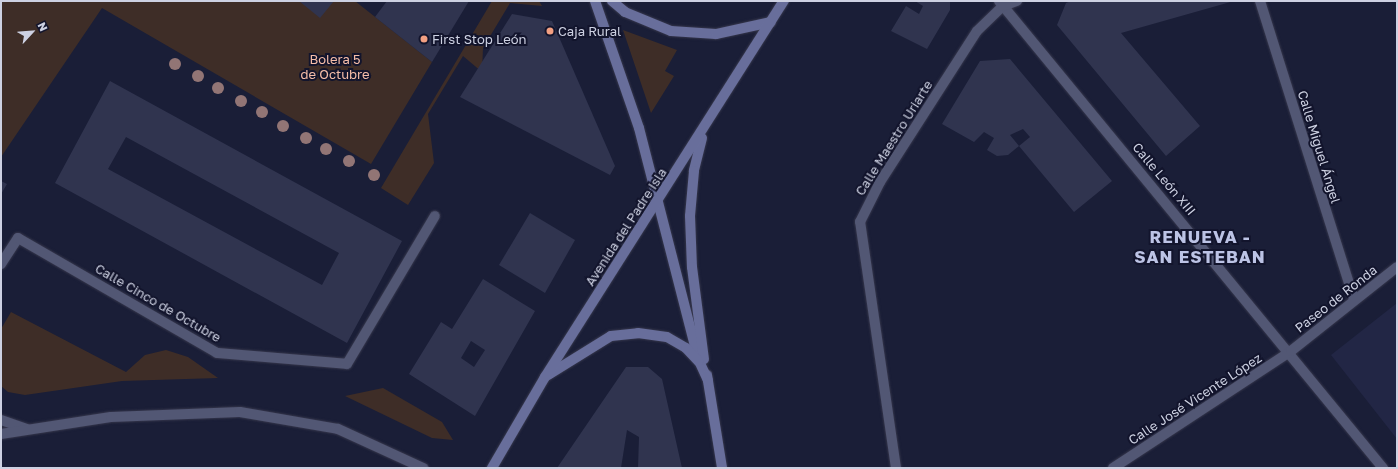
<!DOCTYPE html>
<html>
<head>
<meta charset="utf-8">
<style>
	body { margin:0 }
	#map { position:relative; width:1398px; height:469px; overflow:hidden; background:#1a1e37; font-family:"Golos Text",sans-serif }
	div>[style] { position:absolute }
	[style*='--x'] { left:calc(var(--x)*1px); top:calc(var(--y)*1px); width:calc(var(--w)*1px); rotate:calc(var(--a)*1deg) }
	.built>* { inset:0; background:#222645 }
	.green>* { inset:0; background:#3e2d27 }
	.building>* { inset:0; background:#30344f }
	.roads { filter:drop-shadow(0 0 1px #36374c) drop-shadow(0 0 1px #36374c) }
	.street>* { height:10px; margin:-5px; padding:0 5px; transform-origin:5px; border-radius:5px; background:#525774 }
	.secondary>* { height:10px; margin:-5px; padding:0 5px; transform-origin:5px; border-radius:5px; background:#686e9b }
	.trees>* { width:12px; height:12px; margin:-6px; border-radius:50%; background:#927575 }
	.dots>* { width:11px; height:11px; translate:-50% -50%; box-sizing:border-box; border:2px solid #12142c; border-radius:50% }
	span { translate:-50% -50%; white-space:nowrap; text-align:center; line-height:1.15; -webkit-text-stroke:4px #12142c; paint-order:stroke }
	.poi-label { font-size:13px; color:#cdd1e2 }
	.left { translate:0 -50%; text-align:left }
	.park-label { font-size:13px; color:#f5bda8 }
	.street-label { font-size:13px; color:#cdd1e2 }
	.district-label { font-size:17px; color:#bcc3e5; font-weight:700; letter-spacing:1px }
	.frame { position:absolute; inset:0; border:2px solid #cdd1e2; pointer-events:none }
	.north { position:absolute; left:12px; top:12px; width:40px; height:40px; -webkit-text-stroke:3px #12142c; paint-order:stroke; rotate:64deg; font-size:11px; font-weight:700; line-height:16px; text-align:center; color:#cdd1e2 }
	.north::after { content:''; display:block; margin:auto; width:14px; height:18px; background:#cdd1e2; clip-path:polygon(50% 0,100% 100%,50% 72%,0 100%) }
</style>
</head>
<body>
<div id="map">
	<div class="built">
		<div style="clip-path:polygon(1397px 303px,1397px 439px,1331px 355px)"></div>
	</div>
	<div class="green">
		<div style="clip-path:polygon(1px 1px,355px 1px,432px 62px,371px 164px,102px 8px,1px 157px)"></div>
		<div style="clip-path:polygon(492px 1px,539px 1px,542px 6px,510px 3px,483px 48px,482px 72px,463px 56px,428px 114px,434px 163px,408px 205px,381px 188px)"></div>
		<div style="clip-path:polygon(623px 30px,677px 50px,665px 71px,674px 76px,651px 113px)"></div>
		<div style="clip-path:polygon(11px 312px,126px 372px,145px 355px,166px 350px,188px 357px,218px 378px,122px 381px,25px 395px,8px 392px,1px 386px,1px 329px)"></div>
		<div style="clip-path:polygon(383px 388px,442px 422px,453px 440px,432px 438px,345px 396px)"></div>
	</div>
	<div class="building">
		<div style="clip-path:polygon(299px 1px,334px 1px,320px 18px)"></div>
		<div style="clip-path:polygon(387px 1px,469px 1px,432px 62px,375px 17px)"></div>
		<div style="clip-path:polygon(915px 1px,950px 1px,950px 10px,927px 49px,891px 31px,906px 6px,919px 14px,923px 6px)"></div>
		<div style="clip-path:polygon(1071px 1px,1234px 1px,1121px 33px,1200px 126px,1166px 156px,1057px 25px,1066px 3px)"></div>
		<div style="clip-path:polygon(512px 14px,552px 21px,615px 166px,610px 175px,460px 97px)"></div>
		<div style="clip-path:polygon(1010px 59px,1112px 181px,1074px 212px,1019px 146px,1030px 137px,1023px 129px,1010px 135px,1019px 146px,1008px 155px,997px 156px,987px 150px,994px 138px,984px 132px,974px 142px,942px 124px,980px 61px)"></div>
		<div style="clip-path:polygon(evenodd,110px 81px,402px 241px,347px 343px,55px 183px,110px 81px,126px 137px,339px 253px,322px 285px,108px 169px,126px 137px)"></div>
		<div style="clip-path:polygon(1px 181px,7px 184px,1px 194px)"></div>
		<div style="clip-path:polygon(530px 213px,575px 240px,545px 293px,499px 265px)"></div>
		<div style="clip-path:polygon(evenodd,483px 279px,535px 311px,475px 416px,409px 374px,441px 322px,452px 329px,483px 279px,471px 341px,485px 350px,474px 367px,461px 358px,471px 341px)"></div>
		<div style="clip-path:polygon(626px 367px,648px 367px,662px 379px,682px 468px,638px 468px,639px 437px,627px 430px,621px 468px,557px 468px)"></div>
	</div>
	<div class="roads">
		<div class="street">
			<div style="--x:999;--y:1;--w:605;--a:50.57"></div>
			<div style="--x:1260;--y:1;--w:313;--a:72.5"></div>
			<div style="--x:1;--y:264;--w:31;--a:-57"></div>
			<div style="--x:18;--y:238;--w:230;--a:30"></div>
			<div style="--x:217;--y:353;--w:130;--a:4.8"></div>
			<div style="--x:347;--y:364;--w:172;--a:-59.3"></div>
			<div style="--x:1;--y:420;--w:28;--a:19"></div>
			<div style="--x:1;--y:434;--w:111;--a:-8.8"></div>
			<div style="--x:111;--y:417;--w:129;--a:-2.2"></div>
			<div style="--x:240;--y:412;--w:99;--a:9.8"></div>
			<div style="--x:338;--y:429;--w:94;--a:24.6"></div>
			<div style="--x:896;--y:468;--w:249;--a:-98.3"></div>
			<div style="--x:860;--y:222;--w:45;--a:-63.4"></div>
			<div style="--x:880;--y:182;--w:179;--a:-57.3"></div>
			<div style="--x:977;--y:31;--w:36;--a:-44"></div>
			<div style="--x:1003;--y:6;--w:15;--a:-20"></div>
			<div style="--x:1113;--y:468;--w:213;--a:-33.3"></div>
			<div style="--x:1291;--y:351;--w:135;--a:-38.4"></div>
		</div>
		<div class="secondary">
			<div style="--x:595;--y:1;--w:134;--a:70.9"></div>
			<div style="--x:639;--y:128;--w:241;--a:75.6"></div>
			<div style="--x:699;--y:361;--w:21;--a:65"></div>
			<div style="--x:612;--y:1;--w:17;--a:40"></div>
			<div style="--x:625;--y:12;--w:50;--a:22.4"></div>
			<div style="--x:671;--y:31;--w:45;--a:3.8"></div>
			<div style="--x:716;--y:34;--w:56;--a:-12.3"></div>
			<div style="--x:702;--y:138;--w:34;--a:104"></div>
			<div style="--x:694;--y:171;--w:45;--a:95.1"></div>
			<div style="--x:690;--y:216;--w:51;--a:87.8"></div>
			<div style="--x:692;--y:267;--w:93;--a:82.6"></div>
			<div style="--x:548;--y:375;--w:74;--a:-31.8"></div>
			<div style="--x:611;--y:336;--w:27;--a:-6"></div>
			<div style="--x:638;--y:333;--w:29;--a:8"></div>
			<div style="--x:667;--y:337;--w:22;--a:30"></div>
			<div style="--x:686;--y:348;--w:18;--a:47"></div>
			<div style="--x:707;--y:375;--w:94;--a:80.8"></div>
			<div style="--x:492;--y:468;--w:105;--a:-59.8"></div>
			<div style="--x:545;--y:377;--w:446;--a:-57.6"></div>
		</div>
	</div>
	<div class="trees">
		<div style="left:175px;top:64px"></div>
		<div style="left:198px;top:76px"></div>
		<div style="left:218px;top:88px"></div>
		<div style="left:241px;top:101px"></div>
		<div style="left:262px;top:112px"></div>
		<div style="left:283px;top:126px"></div>
		<div style="left:306px;top:138px"></div>
		<div style="left:326px;top:149px"></div>
		<div style="left:349px;top:161px"></div>
		<div style="left:374px;top:175px"></div>
	</div>
	<div class="dots">
		<div style="left:550px;top:31px;background:#f3a082"></div>
		<div style="left:424px;top:39px;background:#f3a082"></div>
	</div>
	<div class="poi-label">
		<span class="left" style="left:558px;top:31px">Caja Rural</span>
		<span class="left" style="left:432px;top:39px">First Stop León</span>
	</div>
	<div class="park-label">
		<span style="left:335px;top:67px">Bolera 5<br>de Octubre</span>
	</div>
	<div class="street-label">
		<span style="left:894px;top:138px;rotate:-58deg">Calle Maestro Uriarte</span>
		<span style="left:1319px;top:147px;rotate:73deg">Calle Miguel Ángel</span>
		<span style="left:1164px;top:179px;rotate:50deg">Calle León XIII</span>
		<span style="left:626px;top:227px;rotate:-57deg">Avenida del Padre Isla</span>
		<span style="left:1336px;top:299px;rotate:-38deg">Paseo de Ronda</span>
		<span style="left:158px;top:303px;rotate:30deg">Calle Cinco de Octubre</span>
		<span style="left:1195px;top:399px;rotate:-33deg">Calle José Vicente López</span>
	</div>
	<div class="district-label">
		<span style="left:1200px;top:247px">RENUEVA -<br>SAN ESTEBAN</span>
	</div>
	<div class="frame"></div>
	<div class="north">N</div>
</div>
</body>
</html>
